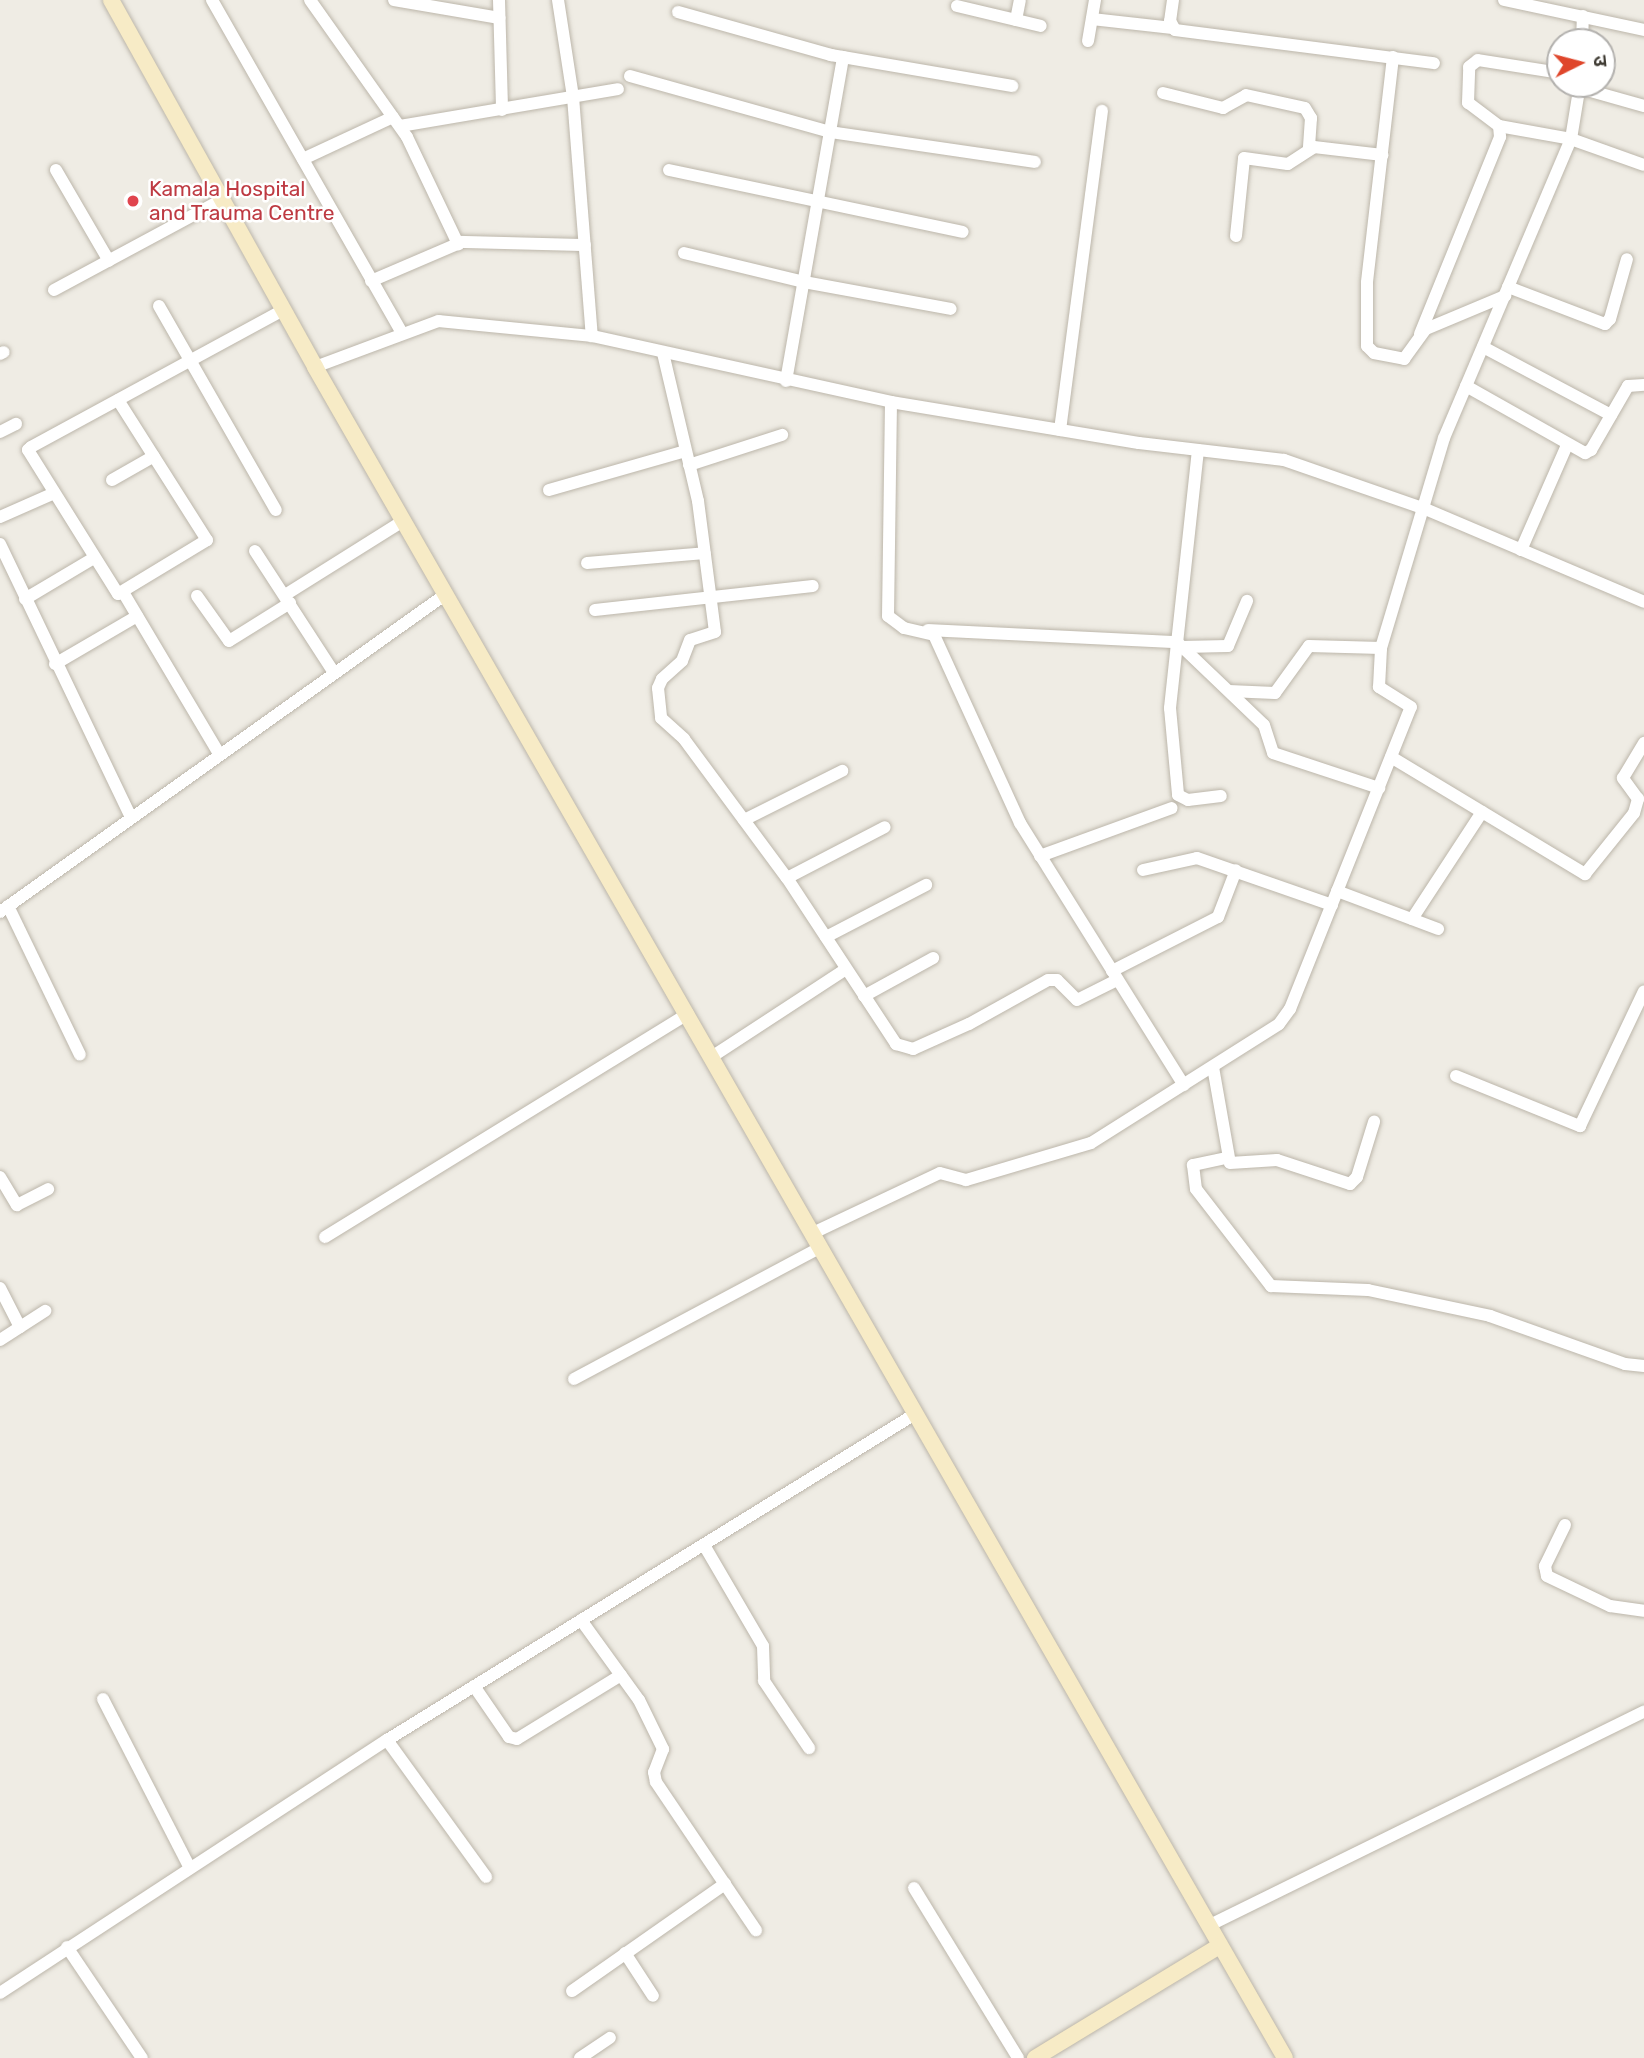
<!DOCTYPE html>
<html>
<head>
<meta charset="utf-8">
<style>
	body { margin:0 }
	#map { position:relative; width:1644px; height:2058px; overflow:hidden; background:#efece4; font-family:Rubik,"Noto Sans Devanagari",sans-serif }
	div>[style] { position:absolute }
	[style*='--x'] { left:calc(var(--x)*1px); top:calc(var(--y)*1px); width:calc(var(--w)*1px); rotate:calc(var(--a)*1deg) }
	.roads { filter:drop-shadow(0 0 2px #bcb6aa) drop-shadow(0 0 2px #bcb6aa) }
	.street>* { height:12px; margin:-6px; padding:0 6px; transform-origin:6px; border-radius:6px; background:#fff }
	.secondary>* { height:16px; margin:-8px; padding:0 8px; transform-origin:8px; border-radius:8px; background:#f7ebc6 }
	.dots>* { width:19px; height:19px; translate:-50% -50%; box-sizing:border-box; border:4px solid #fff; border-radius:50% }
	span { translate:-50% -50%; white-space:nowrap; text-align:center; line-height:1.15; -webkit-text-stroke:5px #fff; paint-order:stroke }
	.health-label { font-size:21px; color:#be3a42 }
	.left { translate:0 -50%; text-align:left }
	.north { position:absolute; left:1546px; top:28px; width:70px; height:70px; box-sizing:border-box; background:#fff; border:2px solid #b3b1ae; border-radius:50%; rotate:84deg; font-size:19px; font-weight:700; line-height:28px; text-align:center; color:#403c34 }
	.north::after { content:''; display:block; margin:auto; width:24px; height:32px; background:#df462b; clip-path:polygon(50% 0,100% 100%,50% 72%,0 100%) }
</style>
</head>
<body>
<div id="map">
	<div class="roads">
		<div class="street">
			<div style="--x:212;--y:0;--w:382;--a:60.3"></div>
			<div style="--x:310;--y:0;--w:168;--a:54.7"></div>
			<div style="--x:407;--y:137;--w:119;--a:64.5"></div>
			<div style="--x:394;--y:0;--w:107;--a:9.7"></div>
			<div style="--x:499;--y:0;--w:110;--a:88.4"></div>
			<div style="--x:558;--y:0;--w:98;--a:81.2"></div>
			<div style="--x:573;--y:97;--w:240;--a:85.5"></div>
			<div style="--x:1173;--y:0;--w:21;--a:98"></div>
			<div style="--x:1170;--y:21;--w:10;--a:61"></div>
			<div style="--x:1175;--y:30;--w:261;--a:7.3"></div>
			<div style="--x:1504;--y:0;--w:143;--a:12.1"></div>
			<div style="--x:957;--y:6;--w:86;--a:13.4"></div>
			<div style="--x:678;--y:12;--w:159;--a:15.7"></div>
			<div style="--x:831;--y:55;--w:184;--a:9.7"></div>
			<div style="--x:1092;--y:19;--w:81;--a:6.4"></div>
			<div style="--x:1016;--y:20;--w:20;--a:-79"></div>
			<div style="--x:1088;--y:41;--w:42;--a:-80.3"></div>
			<div style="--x:1582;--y:42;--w:26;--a:-88"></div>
			<div style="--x:1393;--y:57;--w:227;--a:96.6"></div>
			<div style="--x:1367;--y:283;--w:63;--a:90"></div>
			<div style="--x:1367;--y:346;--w:10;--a:45"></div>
			<div style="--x:1374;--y:353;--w:31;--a:11"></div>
			<div style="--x:1404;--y:359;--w:37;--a:-54"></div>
			<div style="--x:1426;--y:329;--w:86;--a:-22.7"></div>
			<div style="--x:630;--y:76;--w:208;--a:15.6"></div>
			<div style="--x:830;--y:132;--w:207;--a:8.3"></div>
			<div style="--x:1580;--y:88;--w:66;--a:15.7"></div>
			<div style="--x:1163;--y:93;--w:62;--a:14"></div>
			<div style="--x:1223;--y:108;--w:26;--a:-29"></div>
			<div style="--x:1246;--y:95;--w:60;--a:12.4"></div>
			<div style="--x:1305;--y:108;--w:12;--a:59"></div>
			<div style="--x:1311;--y:118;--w:29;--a:94"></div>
			<div style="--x:400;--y:126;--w:221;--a:-9.6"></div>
			<div style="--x:1499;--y:126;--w:73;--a:10.2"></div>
			<div style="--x:1571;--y:139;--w:56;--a:-80.7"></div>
			<div style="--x:303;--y:159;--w:99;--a:-25"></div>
			<div style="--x:56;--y:170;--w:105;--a:59.8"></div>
			<div style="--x:669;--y:170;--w:300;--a:11.9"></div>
			<div style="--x:1236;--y:236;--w:78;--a:-84.1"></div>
			<div style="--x:1244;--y:158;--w:44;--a:7.8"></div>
			<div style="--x:1288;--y:164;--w:31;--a:-33"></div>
			<div style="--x:1314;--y:147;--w:69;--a:6.6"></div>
			<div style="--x:684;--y:253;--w:123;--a:13.6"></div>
			<div style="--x:804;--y:282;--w:149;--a:10.4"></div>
			<div style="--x:371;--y:281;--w:99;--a:-23.2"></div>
			<div style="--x:462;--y:242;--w:123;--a:1.4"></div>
			<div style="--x:1508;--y:287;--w:104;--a:20.9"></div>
			<div style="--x:1605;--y:324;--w:7;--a:-45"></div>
			<div style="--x:1610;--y:319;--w:62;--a:-74.2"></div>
			<div style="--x:54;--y:290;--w:190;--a:-28.3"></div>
			<div style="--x:159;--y:306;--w:235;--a:60.2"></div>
			<div style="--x:1420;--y:334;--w:213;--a:-67.9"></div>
			<div style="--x:1500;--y:137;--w:11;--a:-95"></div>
			<div style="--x:1499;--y:126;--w:39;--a:-143"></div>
			<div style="--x:1468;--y:103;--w:36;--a:-88"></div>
			<div style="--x:1469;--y:67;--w:11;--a:-38"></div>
			<div style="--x:1478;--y:60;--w:83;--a:9"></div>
			<div style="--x:1483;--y:347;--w:145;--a:28"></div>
			<div style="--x:663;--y:353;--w:152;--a:76.7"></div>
			<div style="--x:698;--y:501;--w:132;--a:82.6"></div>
			<div style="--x:715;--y:632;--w:26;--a:162"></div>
			<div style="--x:690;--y:640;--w:22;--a:111"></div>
			<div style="--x:682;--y:661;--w:27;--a:138"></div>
			<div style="--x:662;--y:679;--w:10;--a:114"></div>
			<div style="--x:658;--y:688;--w:30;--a:84"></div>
			<div style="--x:661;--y:718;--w:31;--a:42"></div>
			<div style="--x:684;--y:739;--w:173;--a:53.5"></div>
			<div style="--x:787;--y:878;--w:199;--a:56.7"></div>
			<div style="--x:896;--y:1044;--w:18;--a:16"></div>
			<div style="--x:913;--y:1049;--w:61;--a:-24.1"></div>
			<div style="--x:969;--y:1024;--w:90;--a:-29.1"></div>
			<div style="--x:1048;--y:980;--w:9;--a:0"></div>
			<div style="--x:1057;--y:980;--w:28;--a:45"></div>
			<div style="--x:1077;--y:1000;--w:45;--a:-26.6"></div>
			<div style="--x:0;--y:354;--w:4;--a:-27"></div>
			<div style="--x:315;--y:367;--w:132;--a:-20.4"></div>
			<div style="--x:439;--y:321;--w:154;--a:5.6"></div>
			<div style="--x:592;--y:336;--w:306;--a:12.4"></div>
			<div style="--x:891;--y:402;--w:251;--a:9.4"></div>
			<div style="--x:1139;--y:443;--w:146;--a:6.7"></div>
			<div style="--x:1284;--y:460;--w:147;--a:19.1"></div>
			<div style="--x:1423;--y:508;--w:240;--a:23"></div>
			<div style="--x:786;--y:381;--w:329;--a:-80"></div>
			<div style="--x:1466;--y:386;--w:137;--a:29.4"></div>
			<div style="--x:1585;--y:453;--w:7;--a:-27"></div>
			<div style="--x:1591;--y:450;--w:74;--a:-60"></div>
			<div style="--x:1628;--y:386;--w:16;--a:-4"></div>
			<div style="--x:118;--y:400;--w:166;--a:57.6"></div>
			<div style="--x:207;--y:540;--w:104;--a:148.8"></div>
			<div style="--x:118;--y:594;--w:170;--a:-122"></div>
			<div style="--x:28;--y:450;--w:4;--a:-45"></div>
			<div style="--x:31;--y:447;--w:287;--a:-28.5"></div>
			<div style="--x:891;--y:402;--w:214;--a:90.8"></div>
			<div style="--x:888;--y:616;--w:20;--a:37"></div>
			<div style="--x:904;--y:628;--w:31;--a:13"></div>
			<div style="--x:934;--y:635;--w:207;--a:65.4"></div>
			<div style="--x:1020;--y:823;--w:309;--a:58"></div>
			<div style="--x:1060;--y:430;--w:322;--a:-82.5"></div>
			<div style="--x:0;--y:432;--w:18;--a:-27"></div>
			<div style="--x:1198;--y:450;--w:260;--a:96.2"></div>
			<div style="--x:1170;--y:708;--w:87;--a:84.7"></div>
			<div style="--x:1178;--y:795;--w:11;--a:27"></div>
			<div style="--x:1188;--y:800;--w:33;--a:-7"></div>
			<div style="--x:689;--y:465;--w:98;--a:-17.9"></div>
			<div style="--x:112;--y:480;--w:48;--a:-29.7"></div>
			<div style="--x:549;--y:490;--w:142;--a:-15.9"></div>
			<div style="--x:0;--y:517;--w:57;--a:-23.9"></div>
			<div style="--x:0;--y:544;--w:303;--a:64.4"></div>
			<div style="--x:1521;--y:550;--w:115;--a:-66.3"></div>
			<div style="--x:255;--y:551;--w:143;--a:57"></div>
			<div style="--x:587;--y:563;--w:118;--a:-4.8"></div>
			<div style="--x:123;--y:592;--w:188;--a:59.3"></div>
			<div style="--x:285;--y:595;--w:139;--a:-32.1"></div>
			<div style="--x:197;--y:596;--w:55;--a:54.6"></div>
			<div style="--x:229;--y:641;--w:72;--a:-31.9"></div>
			<div style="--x:25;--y:599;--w:78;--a:-30.8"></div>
			<div style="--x:595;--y:610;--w:219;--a:-6.3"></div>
			<div style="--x:928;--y:630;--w:249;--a:2.8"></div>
			<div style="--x:1177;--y:642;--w:120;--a:43.7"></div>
			<div style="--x:1264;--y:725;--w:29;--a:72"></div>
			<div style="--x:1273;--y:753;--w:112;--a:18.3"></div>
			<div style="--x:1182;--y:647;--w:46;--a:-1.2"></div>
			<div style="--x:1228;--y:646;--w:49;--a:-67.1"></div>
			<div style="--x:55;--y:664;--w:95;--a:-30.3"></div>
			<div style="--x:1229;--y:691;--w:46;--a:2.5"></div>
			<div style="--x:1275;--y:693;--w:58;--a:-54.1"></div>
			<div style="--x:1309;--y:646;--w:72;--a:1.6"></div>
			<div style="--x:1381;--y:648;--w:219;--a:-73.3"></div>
			<div style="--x:1444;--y:438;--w:325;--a:-67"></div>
			<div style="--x:1571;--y:139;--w:77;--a:19.6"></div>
			<div style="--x:1391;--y:757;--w:227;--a:31.1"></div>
			<div style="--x:1585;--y:874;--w:78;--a:-51.2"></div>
			<div style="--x:1634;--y:813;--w:15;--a:-74"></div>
			<div style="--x:1638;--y:799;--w:26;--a:-126"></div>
			<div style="--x:1623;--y:778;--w:41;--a:-59"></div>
			<div style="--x:744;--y:820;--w:110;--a:-26.6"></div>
			<div style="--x:1040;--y:856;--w:140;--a:-20"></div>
			<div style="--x:1143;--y:870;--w:55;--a:-12.5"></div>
			<div style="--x:1197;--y:858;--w:143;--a:19.2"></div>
			<div style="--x:787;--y:878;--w:110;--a:-27.5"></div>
			<div style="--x:1337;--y:891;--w:108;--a:20.6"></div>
			<div style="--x:8;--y:906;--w:165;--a:64.2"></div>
			<div style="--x:0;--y:912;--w:548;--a:-35.49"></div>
			<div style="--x:1412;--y:919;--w:128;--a:-56.8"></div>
			<div style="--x:826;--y:937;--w:113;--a:-27.5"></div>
			<div style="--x:1112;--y:971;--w:119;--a:-27"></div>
			<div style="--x:1218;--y:917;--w:50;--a:-69"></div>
			<div style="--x:864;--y:996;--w:79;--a:-28.8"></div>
			<div style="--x:713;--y:1056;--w:159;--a:-33.2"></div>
			<div style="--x:1213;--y:1067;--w:97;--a:80"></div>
			<div style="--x:1230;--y:1163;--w:47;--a:-3.7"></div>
			<div style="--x:1277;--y:1160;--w:77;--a:18.2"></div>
			<div style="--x:1350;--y:1184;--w:10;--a:-45"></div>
			<div style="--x:1357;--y:1177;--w:58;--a:-72.8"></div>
			<div style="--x:1456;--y:1076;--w:134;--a:22"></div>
			<div style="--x:1580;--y:1126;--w:149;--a:-64.6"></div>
			<div style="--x:1226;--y:1158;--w:34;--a:168"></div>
			<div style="--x:1193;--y:1165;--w:24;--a:83"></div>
			<div style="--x:1196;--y:1189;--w:123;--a:52.3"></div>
			<div style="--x:1271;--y:1286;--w:97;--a:2.4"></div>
			<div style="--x:1368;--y:1290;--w:125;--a:12"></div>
			<div style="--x:1490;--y:1316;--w:143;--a:19.6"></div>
			<div style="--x:1625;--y:1364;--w:19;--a:6"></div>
			<div style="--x:0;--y:1177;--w:33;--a:59"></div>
			<div style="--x:17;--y:1205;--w:35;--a:-27"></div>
			<div style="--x:813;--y:1233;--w:140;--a:-25.3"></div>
			<div style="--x:940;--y:1173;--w:27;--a:15"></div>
			<div style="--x:966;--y:1180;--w:130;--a:-16.5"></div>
			<div style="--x:1091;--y:1143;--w:222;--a:-32.3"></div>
			<div style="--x:1279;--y:1024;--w:19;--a:-54"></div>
			<div style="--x:1290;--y:1009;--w:325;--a:-68.2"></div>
			<div style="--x:1411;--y:707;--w:38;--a:-148"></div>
			<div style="--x:1379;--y:687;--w:39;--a:-87"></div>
			<div style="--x:325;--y:1237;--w:426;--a:-31.6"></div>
			<div style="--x:0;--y:1288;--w:44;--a:62.9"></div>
			<div style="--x:0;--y:1340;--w:54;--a:-32.8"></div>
			<div style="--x:574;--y:1379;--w:280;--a:-28.1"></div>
			<div style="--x:1565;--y:1525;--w:46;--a:116"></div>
			<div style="--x:1545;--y:1566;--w:10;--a:79"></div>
			<div style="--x:1547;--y:1576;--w:70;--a:25.5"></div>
			<div style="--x:1610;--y:1606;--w:34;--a:8"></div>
			<div style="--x:704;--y:1545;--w:117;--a:59.7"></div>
			<div style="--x:763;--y:1646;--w:35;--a:88"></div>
			<div style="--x:764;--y:1681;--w:81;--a:56.1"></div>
			<div style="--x:581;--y:1620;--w:99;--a:54.1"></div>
			<div style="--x:639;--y:1700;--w:55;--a:63.9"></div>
			<div style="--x:663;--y:1749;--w:25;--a:111"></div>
			<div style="--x:654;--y:1772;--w:10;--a:79"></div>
			<div style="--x:656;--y:1782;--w:179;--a:56"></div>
			<div style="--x:474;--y:1686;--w:62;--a:55.5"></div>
			<div style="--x:509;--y:1737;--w:8;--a:14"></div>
			<div style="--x:517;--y:1739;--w:122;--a:-31.6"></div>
			<div style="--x:103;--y:1699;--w:190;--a:62.8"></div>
			<div style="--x:387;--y:1740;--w:169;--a:54.1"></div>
			<div style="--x:914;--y:1888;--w:199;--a:58.5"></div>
			<div style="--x:1208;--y:1926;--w:486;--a:-26.2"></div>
			<div style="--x:67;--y:1947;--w:134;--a:56"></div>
			<div style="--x:625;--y:1953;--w:51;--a:56.9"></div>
			<div style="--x:572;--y:1991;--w:187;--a:-35"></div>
			<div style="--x:0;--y:1993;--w:462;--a:-33.2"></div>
			<div style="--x:387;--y:1740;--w:621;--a:-31.69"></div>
			<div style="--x:580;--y:2058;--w:36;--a:-34"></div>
		</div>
		<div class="secondary">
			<div style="--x:111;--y:0;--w:420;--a:60.9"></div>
			<div style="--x:315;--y:367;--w:1949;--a:60.16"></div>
			<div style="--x:1035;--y:2058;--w:215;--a:-31.3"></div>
		</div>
	</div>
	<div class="dots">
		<div style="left:133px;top:201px;background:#e0444e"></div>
	</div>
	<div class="health-label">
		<span class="left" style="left:149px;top:201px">Kamala Hospital<br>and Trauma Centre</span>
	</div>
	<div class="north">उ</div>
</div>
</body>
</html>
